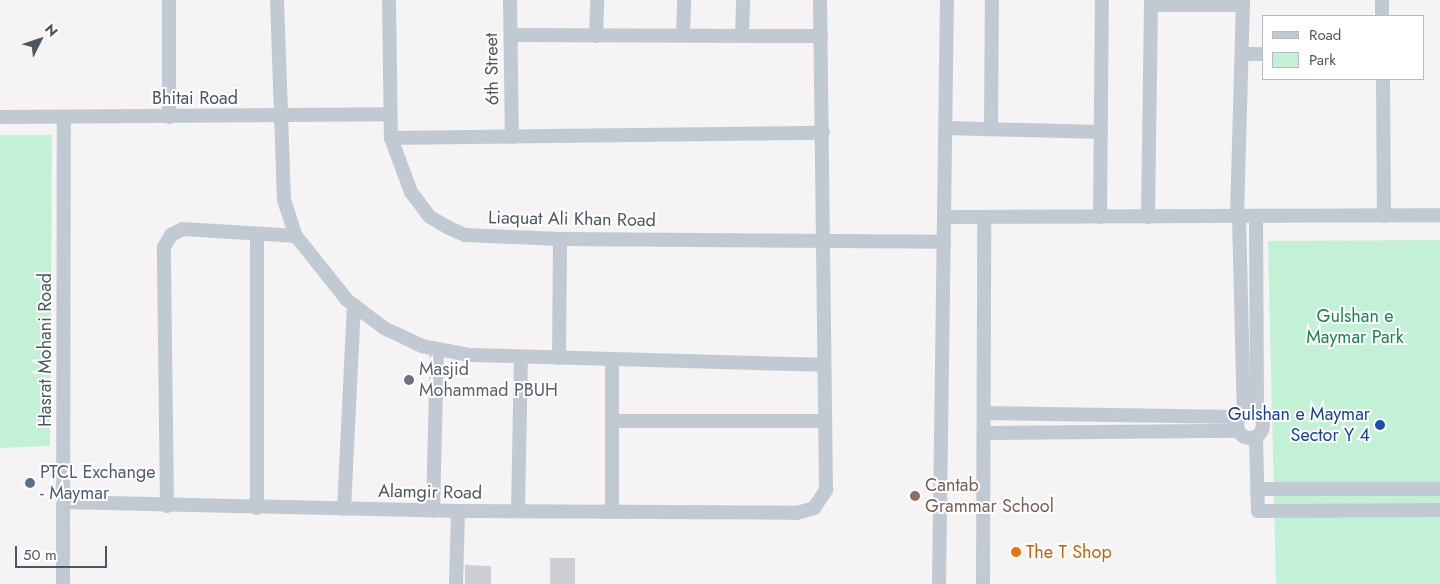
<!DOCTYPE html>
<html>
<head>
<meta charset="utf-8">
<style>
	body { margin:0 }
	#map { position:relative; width:1440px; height:584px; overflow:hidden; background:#f5f3f3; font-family:Jost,sans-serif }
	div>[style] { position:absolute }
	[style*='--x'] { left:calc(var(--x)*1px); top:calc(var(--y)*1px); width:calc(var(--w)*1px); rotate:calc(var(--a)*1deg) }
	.green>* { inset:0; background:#c3f1d5 }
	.building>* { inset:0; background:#cdcfd5 }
	.minor>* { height:14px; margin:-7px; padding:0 7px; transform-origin:7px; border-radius:7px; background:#c1cad2 }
	.minor>.ring { margin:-7px; padding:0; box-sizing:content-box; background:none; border:14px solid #c1cad2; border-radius:50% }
	.dots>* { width:14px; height:14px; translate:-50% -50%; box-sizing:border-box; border:2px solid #fff; border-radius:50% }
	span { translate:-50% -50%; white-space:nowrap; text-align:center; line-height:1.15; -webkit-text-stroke:4px #fff; paint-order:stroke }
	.street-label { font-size:18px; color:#4a5661 }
	.park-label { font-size:18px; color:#17864f }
	.worship-label { font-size:18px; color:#5b616d }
	.left { translate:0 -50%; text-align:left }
	.transit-label { font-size:18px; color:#164399 }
	.right { translate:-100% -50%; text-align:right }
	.service-label { font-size:18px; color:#4e5e75 }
	.education-label { font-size:18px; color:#785e54 }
	.food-label { font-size:18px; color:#c56008 }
	.legend { position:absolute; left:1262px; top:15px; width:162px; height:65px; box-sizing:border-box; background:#fff; border:1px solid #b7bbc0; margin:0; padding:6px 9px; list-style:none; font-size:15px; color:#4a5661 }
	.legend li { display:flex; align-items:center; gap:10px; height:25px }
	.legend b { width:25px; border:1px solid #b7bbc0 }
	.north { position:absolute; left:15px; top:15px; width:50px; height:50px; -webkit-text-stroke:4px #fff; paint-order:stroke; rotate:49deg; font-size:14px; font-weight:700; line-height:20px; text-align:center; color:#4a5661 }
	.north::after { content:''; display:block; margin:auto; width:18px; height:22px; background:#4a5661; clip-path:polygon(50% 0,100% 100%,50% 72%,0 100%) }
	.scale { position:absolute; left:15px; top:546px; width:92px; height:22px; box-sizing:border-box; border:2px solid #4a5661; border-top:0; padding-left:6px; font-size:15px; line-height:18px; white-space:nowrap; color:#4a5661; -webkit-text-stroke:4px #fff; paint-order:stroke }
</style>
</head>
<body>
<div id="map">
	<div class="green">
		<div style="clip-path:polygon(0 135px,52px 135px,50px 446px,0 448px)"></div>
		<div style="clip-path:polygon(1440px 240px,1440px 584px,1276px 584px,1268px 241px)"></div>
	</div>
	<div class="building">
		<div style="clip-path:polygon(550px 558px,575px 558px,575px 584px,550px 584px)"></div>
		<div style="clip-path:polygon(465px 565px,491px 566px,491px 584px,465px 584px)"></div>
	</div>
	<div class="minor">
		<div style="--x:277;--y:0;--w:200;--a:88"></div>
		<div style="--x:284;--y:200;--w:38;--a:72"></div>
		<div style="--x:296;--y:236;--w:82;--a:51.4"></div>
		<div style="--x:347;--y:300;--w:46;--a:37.1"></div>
		<div style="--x:384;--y:328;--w:42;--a:25.3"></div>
		<div style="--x:422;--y:346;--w:49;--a:10.6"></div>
		<div style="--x:470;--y:355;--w:353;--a:1.6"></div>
		<div style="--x:389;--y:0;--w:138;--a:89.2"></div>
		<div style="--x:391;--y:138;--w:58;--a:69.7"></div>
		<div style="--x:411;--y:192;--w:31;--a:53"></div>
		<div style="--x:430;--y:217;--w:20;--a:30"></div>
		<div style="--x:447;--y:227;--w:20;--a:24"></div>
		<div style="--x:465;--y:235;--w:95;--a:2.4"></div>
		<div style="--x:560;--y:239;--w:384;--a:0.4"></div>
		<div style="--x:510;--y:0;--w:137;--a:89.2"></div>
		<div style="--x:1382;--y:0;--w:16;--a:90"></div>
		<div style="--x:1151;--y:5;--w:92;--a:0"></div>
		<div style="--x:511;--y:35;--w:310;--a:0.2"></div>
		<div style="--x:683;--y:35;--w:35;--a:-88"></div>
		<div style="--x:742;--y:35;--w:35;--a:-88"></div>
		<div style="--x:596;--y:36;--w:36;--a:-88"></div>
		<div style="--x:1243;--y:54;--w:21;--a:0"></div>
		<div style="--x:1383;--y:79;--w:137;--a:89.6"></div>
		<div style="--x:0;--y:117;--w:389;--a:-0.4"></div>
		<div style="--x:169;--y:117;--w:117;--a:-90"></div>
		<div style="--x:946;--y:128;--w:155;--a:1.5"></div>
		<div style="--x:991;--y:129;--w:129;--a:-89.6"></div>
		<div style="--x:391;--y:138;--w:432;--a:-0.7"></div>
		<div style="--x:1237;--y:216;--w:216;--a:-88.4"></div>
		<div style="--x:1239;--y:216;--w:198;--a:88.6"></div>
		<div style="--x:1256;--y:216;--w:198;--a:89.7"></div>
		<div style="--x:946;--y:217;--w:494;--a:-0.2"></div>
		<div style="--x:1100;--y:217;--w:217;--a:-89.5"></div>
		<div style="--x:1148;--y:217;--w:217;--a:-89.2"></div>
		<div style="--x:559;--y:358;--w:119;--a:-89.5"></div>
		<div style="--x:612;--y:359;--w:153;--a:90"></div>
		<div class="ring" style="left:1237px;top:412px;width:12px;height:12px"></div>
		<div style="--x:984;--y:413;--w:255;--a:0.9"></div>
		<div style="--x:612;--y:421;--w:211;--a:0"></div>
		<div style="--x:984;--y:433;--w:254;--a:-0.5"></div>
		<div style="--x:1256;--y:437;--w:74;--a:88.5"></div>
		<div style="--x:1258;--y:511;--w:182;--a:-0.3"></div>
		<div style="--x:1257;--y:489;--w:183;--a:0"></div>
		<div style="--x:63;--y:502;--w:395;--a:1.3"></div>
		<div style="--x:458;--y:511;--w:339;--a:0.3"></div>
		<div style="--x:797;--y:513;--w:18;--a:-16"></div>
		<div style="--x:814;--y:508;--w:22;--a:-56"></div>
		<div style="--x:826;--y:490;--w:490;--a:-90.7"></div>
		<div style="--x:167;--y:506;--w:259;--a:-90.7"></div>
		<div style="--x:164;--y:247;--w:14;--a:-60"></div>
		<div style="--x:171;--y:235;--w:13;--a:-27"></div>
		<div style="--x:183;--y:229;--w:113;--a:3.5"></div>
		<div style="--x:257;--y:508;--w:274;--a:-90"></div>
		<div style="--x:344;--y:509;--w:204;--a:-87.2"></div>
		<div style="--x:433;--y:511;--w:162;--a:-88.6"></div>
		<div style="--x:518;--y:511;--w:154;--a:-88.9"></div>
		<div style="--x:63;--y:584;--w:467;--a:-89.9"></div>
		<div style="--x:456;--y:584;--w:73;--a:-88.4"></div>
		<div style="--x:939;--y:584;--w:584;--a:-89.22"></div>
		<div style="--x:983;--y:584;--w:367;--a:-89.8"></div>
	</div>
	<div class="dots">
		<div style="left:409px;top:380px;background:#6b7280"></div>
		<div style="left:1380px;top:425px;background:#1a4fb4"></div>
		<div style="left:30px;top:483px;background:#5c6f8a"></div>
		<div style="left:915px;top:496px;background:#8d6e63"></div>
		<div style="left:1016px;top:552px;background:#e8710a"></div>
	</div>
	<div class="street-label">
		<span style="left:492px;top:69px;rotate:-91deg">6th Street</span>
		<span style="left:195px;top:98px">Bhitai Road</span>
		<span style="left:572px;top:219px;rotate:1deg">Liaquat Ali Khan Road</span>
		<span style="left:45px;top:350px;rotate:-90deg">Hasrat Mohani Road</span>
		<span style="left:430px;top:492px;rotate:1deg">Alamgir Road</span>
	</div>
	<div class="park-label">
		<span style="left:1355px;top:327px">Gulshan e<br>Maymar Park</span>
	</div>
	<div class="worship-label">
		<span class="left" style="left:419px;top:380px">Masjid<br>Mohammad PBUH</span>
	</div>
	<div class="transit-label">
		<span class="right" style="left:1370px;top:425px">Gulshan e Maymar<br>Sector Y 4</span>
	</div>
	<div class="service-label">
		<span class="left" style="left:40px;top:483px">PTCL Exchange<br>- Maymar</span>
	</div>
	<div class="education-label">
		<span class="left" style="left:925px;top:496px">Cantab<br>Grammar School</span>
	</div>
	<div class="food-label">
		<span class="left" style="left:1026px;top:552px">The T Shop</span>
	</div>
	<ul class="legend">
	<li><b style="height:6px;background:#c1cad2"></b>Road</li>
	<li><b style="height:14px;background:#c3f1d5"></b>Park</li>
	</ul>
	<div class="north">N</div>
	<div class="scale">50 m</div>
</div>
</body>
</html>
